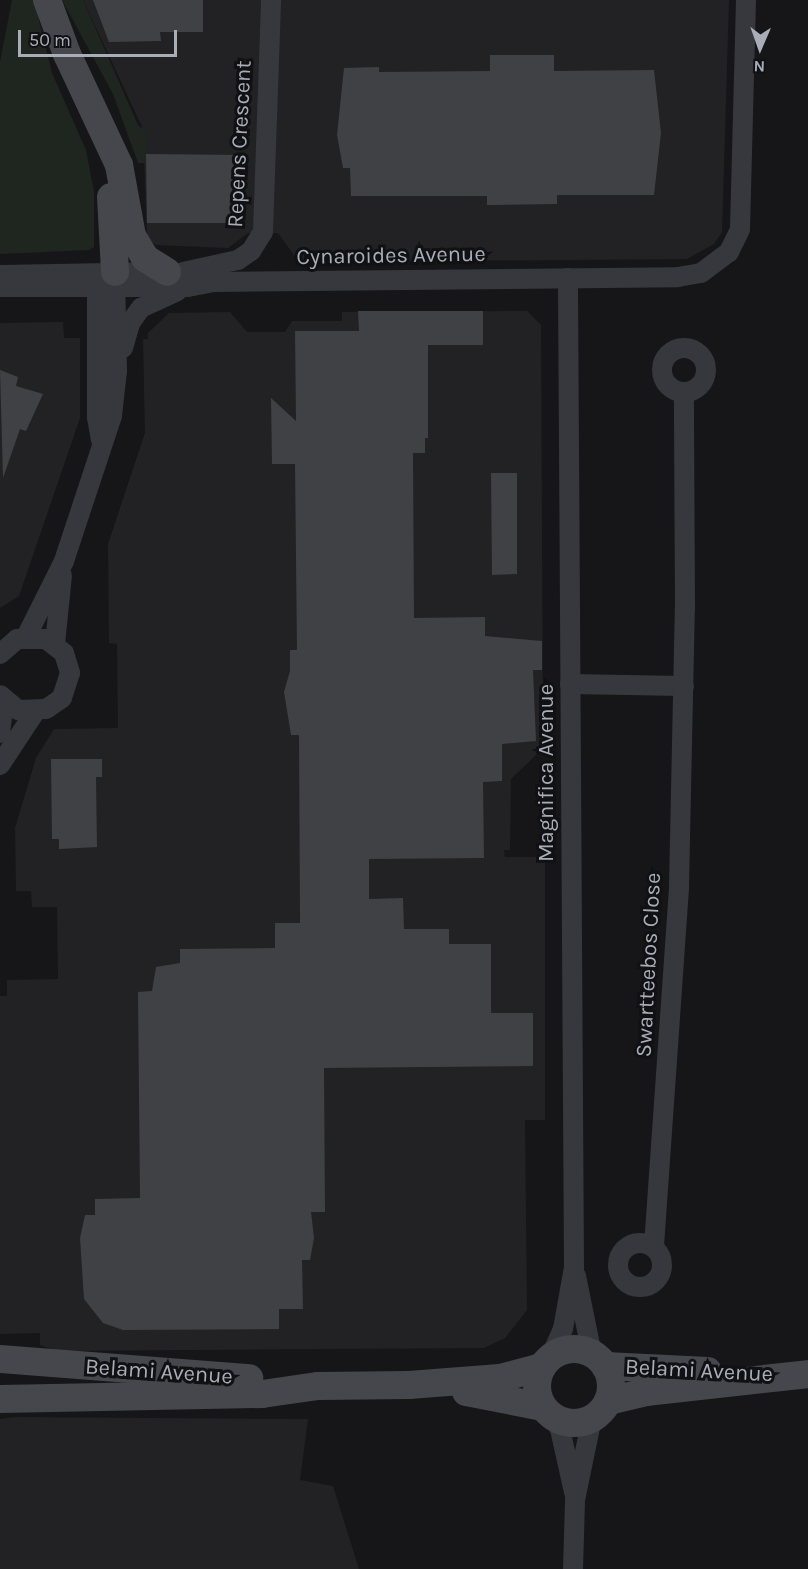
<!DOCTYPE html>
<html>
<head>
<meta charset="utf-8">
<style>
	body { margin:0 }
	#map { position:relative; width:808px; height:1569px; overflow:hidden; background:#161618; font-family:Karla,sans-serif }
	div>[style] { position:absolute }
	[style*='--x'] { left:calc(var(--x)*1px); top:calc(var(--y)*1px); width:calc(var(--w)*1px); rotate:calc(var(--a)*1deg) }
	.built>* { inset:0; background:#222225 }
	.green>* { inset:0; background:#1e261f }
	.building>* { inset:0; background:#404145 }
	.street>* { height:20px; margin:-10px; padding:0 10px; transform-origin:10px; border-radius:10px; background:#37383d }
	.street>.ring { margin:-10px; padding:0; box-sizing:content-box; background:none; border:20px solid #37383d; border-radius:50% }
	.secondary>* { height:28px; margin:-14px; padding:0 14px; transform-origin:14px; border-radius:14px; background:#45474d }
	.secondary>.ring { margin:-14px; padding:0; box-sizing:content-box; background:none; border:28px solid #45474d; border-radius:50% }
	span { translate:-50% -50%; white-space:nowrap; text-align:center; line-height:1.15; -webkit-text-stroke:6px #111113; paint-order:stroke }
	.street-label { font-size:22px; color:#a8adb8 }
	.north { position:absolute; left:730px; top:18px; width:60px; height:60px; -webkit-text-stroke:4px #111113; paint-order:stroke; rotate:182deg; font-size:16px; font-weight:700; line-height:24px; text-align:center; color:#a8adb8 }
	.north::after { content:''; display:block; margin:auto; width:21px; height:27px; background:#a8adb8; clip-path:polygon(50% 0,100% 100%,50% 72%,0 100%) }
	.scale { position:absolute; left:18px; top:30px; width:159px; height:27px; box-sizing:border-box; border:3px solid #a8adb8; border-top:0; padding-left:8px; font-size:18px; line-height:21px; white-space:nowrap; color:#a8adb8; -webkit-text-stroke:4px #111113; paint-order:stroke }
</style>
</head>
<body>
<div id="map">
	<div class="built">
		<div style="clip-path:polygon(83px 0,729px 0,722px 232px,714px 244px,687px 259px,299px 262px,278px 233px,248px 233px,228px 248px,156px 245px,147px 239px,143px 129px)"></div>
		<div style="clip-path:polygon(527px 311px,541px 325px,543px 738px,536px 755px,511px 779px,510px 850px,504px 850px,505px 857px,545px 857px,545px 1120px,525px 1120px,527px 1310px,505px 1338px,484px 1348px,58px 1351px,40px 1345px,40px 1333px,0 1334px,0 996px,7px 996px,7px 980px,58px 979px,57px 907px,32px 907px,31px 891px,16px 891px,15px 828px,36px 758px,54px 729px,118px 728px,117px 644px,109px 643px,108px 544px,145px 433px,143px 339px,148px 339px,148px 333px,169px 313px,230px 312px,247px 332px,285px 332px,292px 321px,342px 321px,342px 312px)"></div>
		<div style="clip-path:polygon(63px 322px,64px 338px,80px 338px,80px 418px,19px 596px,0 608px,0 323px)"></div>
		<div style="clip-path:polygon(16px 1417px,308px 1419px,300px 1480px,333px 1486px,359px 1569px,0 1569px,0 1419px)"></div>
	</div>
	<div class="green">
		<div style="clip-path:polygon(12px 0,34px 0,52px 73px,86px 150px,94px 192px,94px 247px,89px 250px,0 254px,0 62px)"></div>
		<div style="clip-path:polygon(62px 0,83px 0,138px 125px,147px 132px,146px 163px,138px 163px,113px 94px)"></div>
	</div>
	<div class="building">
		<div style="clip-path:polygon(93px 0,203px 0,203px 32px,160px 32px,161px 41px,109px 42px)"></div>
		<div style="clip-path:polygon(490px 55px,554px 55px,554px 71px,654px 70px,661px 133px,654px 195px,557px 195px,557px 204px,487px 205px,487px 196px,351px 196px,350px 168px,343px 168px,337px 135px,344px 68px,379px 67px,379px 72px,490px 71px)"></div>
		<div style="clip-path:polygon(146px 154px,243px 155px,244px 205px,239px 205px,239px 223px,147px 223px)"></div>
		<div style="clip-path:polygon(358px 311px,483px 311px,483px 345px,428px 345px,428px 438px,425px 438px,425px 453px,413px 453px,414px 618px,485px 617px,485px 636px,542px 641px,542px 670px,533px 670px,536px 741px,502px 744px,502px 781px,483px 782px,484px 858px,369px 859px,369px 899px,403px 898px,404px 929px,449px 929px,449px 944px,491px 944px,491px 1013px,533px 1013px,533px 1066px,324px 1068px,325px 1212px,311px 1212px,314px 1238px,310px 1260px,302px 1260px,303px 1309px,279px 1309px,279px 1329px,123px 1330px,103px 1323px,84px 1299px,80px 1238px,85px 1215px,95px 1215px,95px 1199px,140px 1198px,138px 992px,152px 991px,156px 967px,180px 963px,180px 949px,275px 948px,275px 923px,300px 923px,299px 735px,291px 735px,284px 692px,290px 671px,290px 650px,297px 650px,295px 464px,272px 464px,271px 398px,296px 421px,295px 331px,359px 331px)"></div>
		<div style="clip-path:polygon(0 370px,18px 377px,16px 386px,43px 394px,26px 431px,20px 429px,3px 478px)"></div>
		<div style="clip-path:polygon(491px 473px,517px 473px,517px 574px,492px 575px)"></div>
		<div style="clip-path:polygon(51px 759px,102px 759px,102px 777px,96px 777px,97px 847px,59px 849px,59px 839px,52px 839px)"></div>
	</div>
	<div class="street">
		<div style="--x:183;--y:272;--w:56;--a:-12.3"></div>
		<div style="--x:238;--y:260;--w:16;--a:-35"></div>
		<div style="--x:251;--y:251;--w:22;--a:-58"></div>
		<div style="--x:263;--y:232;--w:232;--a:-88"></div>
		<div style="--x:0;--y:275;--w:165;--a:-1"></div>
		<div style="--x:0;--y:287;--w:188;--a:0"></div>
		<div style="--x:188;--y:287;--w:26;--a:-11"></div>
		<div style="--x:214;--y:282;--w:464;--a:-0.6"></div>
		<div style="--x:678;--y:277;--w:23;--a:-10"></div>
		<div style="--x:701;--y:273;--w:35;--a:-37"></div>
		<div style="--x:729;--y:252;--w:25;--a:-64"></div>
		<div style="--x:740;--y:229;--w:229;--a:-88.5"></div>
		<div style="--x:123;--y:348;--w:26;--a:-74"></div>
		<div style="--x:130;--y:323;--w:19;--a:-54"></div>
		<div style="--x:141;--y:308;--w:40;--a:-25"></div>
		<div class="ring" style="left:662px;top:348px;width:24px;height:24px"></div>
		<div style="--x:101;--y:440;--w:22;--a:-100"></div>
		<div style="--x:97;--y:418;--w:130;--a:-90"></div>
		<div style="--x:97;--y:288;--w:13;--a:-61"></div>
		<div style="--x:26;--y:637;--w:85;--a:-63.4"></div>
		<div style="--x:64;--y:561;--w:153;--a:-71.7"></div>
		<div style="--x:112;--y:416;--w:45;--a:-83.7"></div>
		<div style="--x:117;--y:371;--w:96;--a:-91.2"></div>
		<div style="--x:55;--y:644;--w:69;--a:-84.2"></div>
		<div style="--x:0;--y:654;--w:23;--a:-41"></div>
		<div style="--x:17;--y:639;--w:29;--a:0"></div>
		<div style="--x:46;--y:639;--w:23;--a:38"></div>
		<div style="--x:64;--y:653;--w:21;--a:73"></div>
		<div style="--x:70;--y:673;--w:26;--a:108"></div>
		<div style="--x:62;--y:698;--w:19;--a:145"></div>
		<div style="--x:46;--y:709;--w:28;--a:178"></div>
		<div style="--x:18;--y:710;--w:23;--a:-140"></div>
		<div style="--x:570;--y:684;--w:114;--a:1"></div>
		<div style="--x:0;--y:733;--w:33;--a:-83"></div>
		<div style="--x:0;--y:765;--w:64;--a:-56.6"></div>
		<div class="ring" style="left:618px;top:1243px;width:24px;height:24px"></div>
		<div style="--x:654;--y:1246;--w:360;--a:-86"></div>
		<div style="--x:679;--y:887;--w:278;--a:-88.8"></div>
		<div style="--x:685;--y:609;--w:217;--a:-90.3"></div>
		<div style="--x:576;--y:1276;--w:70;--a:78.5"></div>
		<div style="--x:590;--y:1345;--w:14;--a:60"></div>
		<div style="--x:550;--y:1358;--w:32;--a:-66"></div>
		<div style="--x:563;--y:1329;--w:63;--a:-79.9"></div>
		<div style="--x:574;--y:1267;--w:989;--a:-90.35"></div>
		<div style="--x:553;--y:1416;--w:15;--a:62"></div>
		<div style="--x:560;--y:1429;--w:65;--a:77.5"></div>
		<div style="--x:573;--y:1569;--w:69;--a:-88.3"></div>
		<div style="--x:575;--y:1500;--w:84;--a:-78.3"></div>
	</div>
	<div class="secondary">
		<div style="--x:47;--y:0;--w:58;--a:69.7"></div>
		<div style="--x:67;--y:54;--w:123;--a:64.9"></div>
		<div style="--x:119;--y:165;--w:72;--a:79.6"></div>
		<div style="--x:132;--y:236;--w:26;--a:59"></div>
		<div style="--x:145;--y:258;--w:26;--a:32"></div>
		<div style="--x:111;--y:197;--w:75;--a:86.9"></div>
		<div class="ring" style="left:537px;top:1349px;width:46px;height:46px"></div>
		<div style="--x:0;--y:1359;--w:250;--a:4.4"></div>
		<div style="--x:605;--y:1366;--w:103;--a:2.8"></div>
		<div style="--x:466;--y:1392;--w:78;--a:11"></div>
		<div style="--x:0;--y:1399;--w:262;--a:-1.1"></div>
		<div style="--x:262;--y:1394;--w:57;--a:-8.1"></div>
		<div style="--x:318;--y:1386;--w:91;--a:-0.6"></div>
		<div style="--x:409;--y:1385;--w:91;--a:-4.4"></div>
		<div style="--x:500;--y:1378;--w:43;--a:-14.7"></div>
		<div style="--x:608;--y:1401;--w:39;--a:-13"></div>
		<div style="--x:646;--y:1392;--w:163;--a:-6.3"></div>
	</div>
	<div class="street-label">
		<span style="left:240px;top:144px;rotate:-87deg">Repens Crescent</span>
		<span style="left:391px;top:256px;rotate:-1deg">Cynaroides Avenue</span>
		<span style="left:547px;top:773px;rotate:-90deg">Magnifica Avenue</span>
		<span style="left:649px;top:965px;rotate:-87deg">Swartteebos Close</span>
		<span style="left:699px;top:1371px;rotate:3deg">Belami Avenue</span>
		<span style="left:159px;top:1372px;rotate:4deg">Belami Avenue</span>
	</div>
	<div class="north">N</div>
	<div class="scale">50 m</div>
</div>
</body>
</html>
